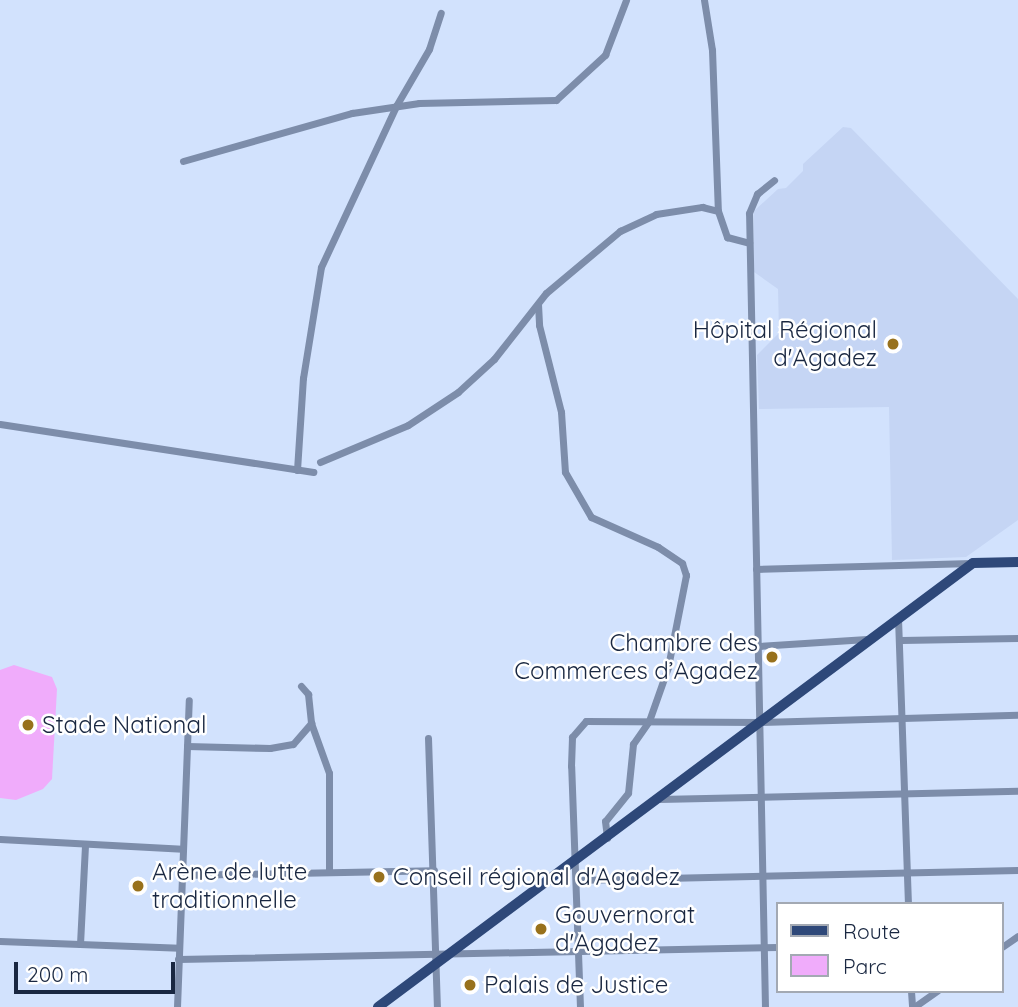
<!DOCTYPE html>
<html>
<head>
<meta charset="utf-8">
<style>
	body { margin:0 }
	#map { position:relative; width:1018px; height:1007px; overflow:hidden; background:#d2e2fd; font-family:Quicksand,sans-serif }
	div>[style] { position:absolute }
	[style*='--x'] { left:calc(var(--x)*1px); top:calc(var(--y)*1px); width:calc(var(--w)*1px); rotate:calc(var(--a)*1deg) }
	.built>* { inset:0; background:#c5d5f4 }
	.green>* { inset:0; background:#f0acfb }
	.minor>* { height:7px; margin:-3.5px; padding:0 3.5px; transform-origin:3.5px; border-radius:3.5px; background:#7d8daa }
	.major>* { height:10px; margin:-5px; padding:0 5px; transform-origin:5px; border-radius:5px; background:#2e4879 }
	.dots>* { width:19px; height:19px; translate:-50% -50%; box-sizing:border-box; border:4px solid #fff; border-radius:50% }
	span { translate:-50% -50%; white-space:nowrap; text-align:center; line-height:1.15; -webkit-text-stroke:5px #fff; paint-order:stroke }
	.poi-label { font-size:24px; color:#192741 }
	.right { translate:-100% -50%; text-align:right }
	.left { translate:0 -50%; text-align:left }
	.legend { position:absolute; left:776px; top:902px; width:228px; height:91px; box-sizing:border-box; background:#fff; border:2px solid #a3a9b3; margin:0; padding:9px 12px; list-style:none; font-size:21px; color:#192741 }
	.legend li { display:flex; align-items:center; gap:14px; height:35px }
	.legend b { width:35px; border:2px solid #a3a9b3 }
	.scale { position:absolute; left:14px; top:962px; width:161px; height:32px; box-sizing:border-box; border:4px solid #192741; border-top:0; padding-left:9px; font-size:21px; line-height:24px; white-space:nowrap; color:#192741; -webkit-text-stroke:5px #fff; paint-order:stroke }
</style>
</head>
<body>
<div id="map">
	<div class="built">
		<div style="clip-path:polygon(843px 127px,851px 128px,1018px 299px,1018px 520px,966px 557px,892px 560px,889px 407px,759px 409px,757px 355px,779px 333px,778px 289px,754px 272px,754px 211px,778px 189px,786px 188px,803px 171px,803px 164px)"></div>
	</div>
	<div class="green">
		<div style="clip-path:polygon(14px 665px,52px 677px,57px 689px,52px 779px,43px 789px,16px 800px,0 798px,0 670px)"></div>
	</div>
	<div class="minor">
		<div style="--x:704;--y:0;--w:51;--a:80.9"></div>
		<div style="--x:712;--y:50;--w:161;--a:87.9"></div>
		<div style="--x:183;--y:161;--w:176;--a:-15.9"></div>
		<div style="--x:352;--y:113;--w:68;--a:-8.5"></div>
		<div style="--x:419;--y:103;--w:137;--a:-1.3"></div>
		<div style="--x:556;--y:100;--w:67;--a:-42.6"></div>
		<div style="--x:605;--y:55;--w:59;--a:-69.1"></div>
		<div style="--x:538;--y:304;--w:21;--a:87"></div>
		<div style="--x:539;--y:325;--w:90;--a:75.8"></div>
		<div style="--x:561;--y:412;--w:60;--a:86.2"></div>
		<div style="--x:565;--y:472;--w:52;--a:60"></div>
		<div style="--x:591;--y:517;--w:73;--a:24.1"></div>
		<div style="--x:658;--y:547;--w:29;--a:34"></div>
		<div style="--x:682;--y:563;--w:13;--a:72"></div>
		<div style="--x:686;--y:575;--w:94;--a:101.1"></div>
		<div style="--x:668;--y:667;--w:57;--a:109.4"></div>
		<div style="--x:649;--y:721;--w:28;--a:125"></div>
		<div style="--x:633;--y:744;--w:49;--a:95.8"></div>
		<div style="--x:628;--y:793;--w:36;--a:129"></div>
		<div style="--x:605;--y:821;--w:17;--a:83"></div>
		<div style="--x:0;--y:424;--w:317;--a:8.7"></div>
		<div style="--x:320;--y:462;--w:95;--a:-22.8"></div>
		<div style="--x:408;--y:425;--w:60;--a:-33.4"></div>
		<div style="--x:458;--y:392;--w:49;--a:-42.5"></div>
		<div style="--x:494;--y:359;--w:84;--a:-51.8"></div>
		<div style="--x:546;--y:293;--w:97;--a:-40"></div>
		<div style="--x:620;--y:231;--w:40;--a:-25"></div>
		<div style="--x:656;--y:214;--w:47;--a:-8.7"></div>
		<div style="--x:702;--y:207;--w:16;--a:14"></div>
		<div style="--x:718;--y:211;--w:28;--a:71"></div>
		<div style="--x:727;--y:237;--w:23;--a:15"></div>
		<div style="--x:297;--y:470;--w:92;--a:-86.3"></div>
		<div style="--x:303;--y:378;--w:112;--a:-80.8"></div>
		<div style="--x:321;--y:267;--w:178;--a:-65"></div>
		<div style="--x:396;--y:106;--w:66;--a:-59.9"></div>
		<div style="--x:429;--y:49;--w:38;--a:-72"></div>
		<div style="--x:756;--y:569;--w:216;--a:-1.6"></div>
		<div style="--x:898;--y:618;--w:286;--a:88"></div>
		<div style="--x:901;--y:640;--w:117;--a:-1"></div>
		<div style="--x:758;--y:646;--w:109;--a:-3.7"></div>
		<div style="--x:301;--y:686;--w:11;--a:49"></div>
		<div style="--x:308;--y:694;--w:29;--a:84"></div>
		<div style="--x:311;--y:723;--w:53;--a:70.2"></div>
		<div style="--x:329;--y:773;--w:99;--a:90"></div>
		<div style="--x:428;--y:738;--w:269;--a:88.1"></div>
		<div style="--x:187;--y:746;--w:83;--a:1.4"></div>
		<div style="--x:270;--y:748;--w:23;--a:-10"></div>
		<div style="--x:293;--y:744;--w:28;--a:-49"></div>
		<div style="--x:659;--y:799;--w:359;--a:-1.3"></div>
		<div style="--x:0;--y:839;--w:182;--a:3.1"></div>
		<div style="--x:182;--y:875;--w:252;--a:-1.1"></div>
		<div style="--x:577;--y:880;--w:441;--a:-1.3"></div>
		<div style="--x:0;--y:941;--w:179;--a:2.2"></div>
		<div style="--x:80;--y:944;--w:100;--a:-87.1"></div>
		<div style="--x:1002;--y:947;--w:19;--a:-35"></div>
		<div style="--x:178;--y:959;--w:600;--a:-1.15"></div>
		<div style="--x:911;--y:991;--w:16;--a:86"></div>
		<div style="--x:177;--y:1007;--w:307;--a:-87.8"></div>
		<div style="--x:580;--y:1007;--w:241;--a:-92.1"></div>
		<div style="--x:571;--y:766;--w:29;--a:-88"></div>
		<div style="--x:572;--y:737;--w:21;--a:-49"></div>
		<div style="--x:586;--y:721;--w:174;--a:0.3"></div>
		<div style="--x:760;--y:722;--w:258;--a:-1.6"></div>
		<div style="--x:765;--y:1007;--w:794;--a:-91.15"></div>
		<div style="--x:749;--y:213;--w:21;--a:-67"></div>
		<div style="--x:757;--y:194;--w:22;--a:-39"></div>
		<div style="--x:914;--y:1007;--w:28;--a:-35"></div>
	</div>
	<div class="major">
		<div style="--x:378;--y:1007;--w:742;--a:-36.73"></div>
		<div style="--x:973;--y:563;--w:45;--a:-1.3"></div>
	</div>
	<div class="dots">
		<div style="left:893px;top:344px;background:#98711c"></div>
		<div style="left:772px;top:657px;background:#98711c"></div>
		<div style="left:28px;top:725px;background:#98711c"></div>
		<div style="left:379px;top:877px;background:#98711c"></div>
		<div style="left:138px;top:886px;background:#98711c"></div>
		<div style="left:541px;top:929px;background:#98711c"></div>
		<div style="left:470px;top:985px;background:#98711c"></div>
	</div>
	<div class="poi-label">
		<span class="right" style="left:877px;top:344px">Hôpital Régional<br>d'Agadez</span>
		<span class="right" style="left:758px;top:657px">Chambre des<br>Commerces d’Agadez</span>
		<span class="left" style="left:42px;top:725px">Stade National</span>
		<span class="left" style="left:152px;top:886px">Arène de lutte<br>traditionnelle</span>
		<span class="left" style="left:393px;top:877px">Conseil régional d'Agadez</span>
		<span class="left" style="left:555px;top:929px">Gouvernorat<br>d'Agadez</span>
		<span class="left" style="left:484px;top:985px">Palais de Justice</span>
	</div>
	<ul class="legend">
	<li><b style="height:9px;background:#2e4879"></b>Route</li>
	<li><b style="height:19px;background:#f0acfb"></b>Parc</li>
	</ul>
	<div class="scale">200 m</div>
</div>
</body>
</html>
